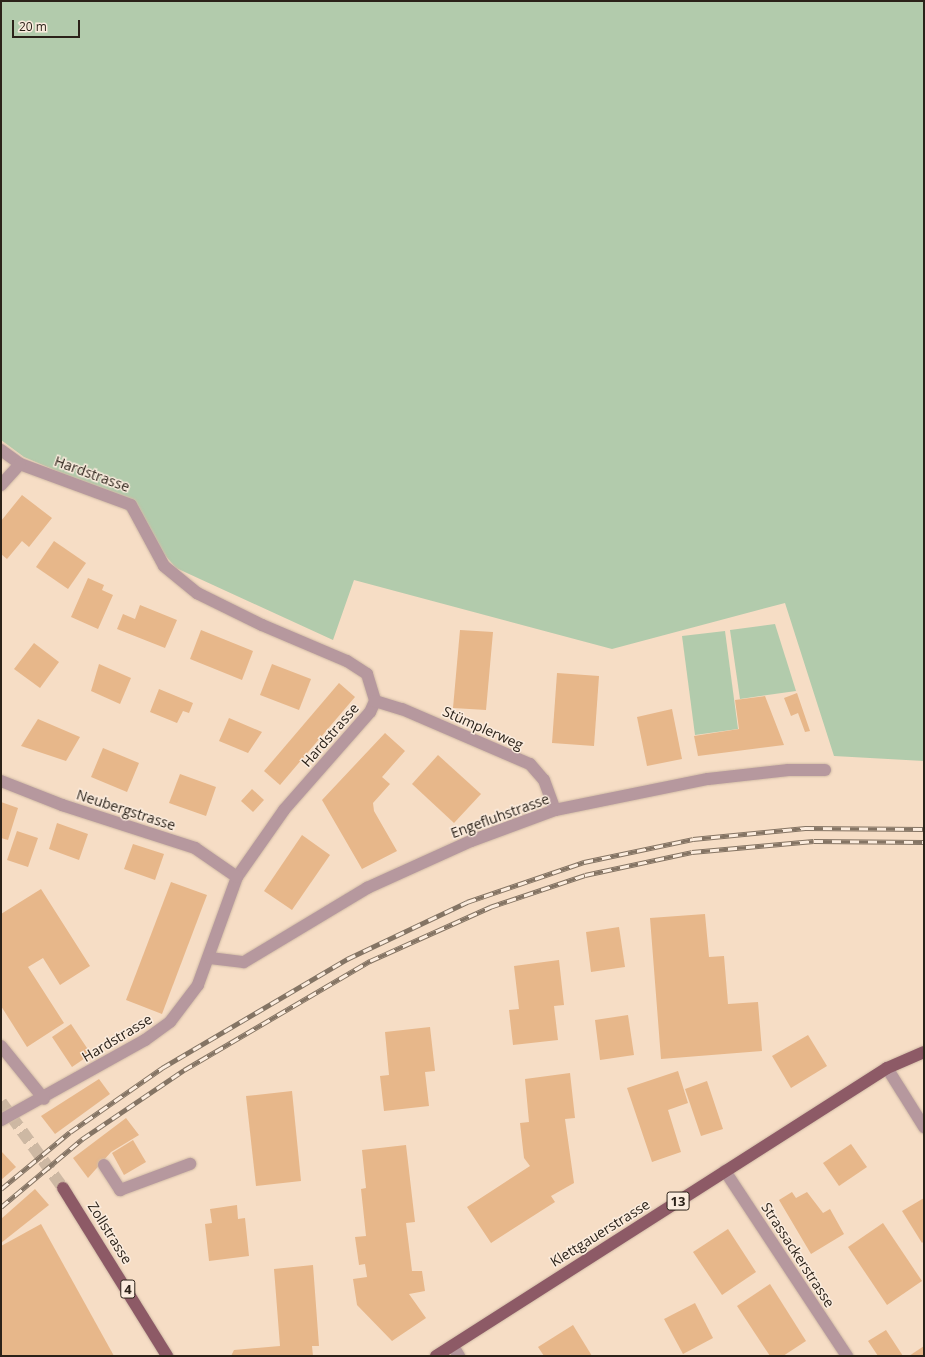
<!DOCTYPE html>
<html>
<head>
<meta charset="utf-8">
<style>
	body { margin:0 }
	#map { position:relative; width:925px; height:1357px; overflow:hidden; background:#f6ddc5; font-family:"Open Sans",sans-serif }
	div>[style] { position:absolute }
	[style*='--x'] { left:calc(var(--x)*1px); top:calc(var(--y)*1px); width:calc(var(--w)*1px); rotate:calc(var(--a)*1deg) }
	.green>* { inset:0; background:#b2cbac }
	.building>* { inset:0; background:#e7b78a }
	.major-tunnel>* { height:12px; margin-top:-6px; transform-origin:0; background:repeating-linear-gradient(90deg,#cdb8a3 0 12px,transparent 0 18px) }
	.roads { filter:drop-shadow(0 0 1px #d1bba6) drop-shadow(0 0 1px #d1bba6) }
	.minor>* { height:12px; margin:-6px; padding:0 6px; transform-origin:6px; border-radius:6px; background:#b6989e }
	.major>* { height:12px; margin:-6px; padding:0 6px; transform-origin:6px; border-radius:6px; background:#8d5a66 }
	.rail>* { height:4.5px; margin-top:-2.25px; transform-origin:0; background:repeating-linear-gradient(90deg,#fbecde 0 9px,#847464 0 18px); box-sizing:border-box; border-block:1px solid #847464 }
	span { translate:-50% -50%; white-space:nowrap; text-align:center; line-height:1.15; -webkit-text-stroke:3px #fbecde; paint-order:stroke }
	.shield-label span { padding:1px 3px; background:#fbecde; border:1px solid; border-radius:3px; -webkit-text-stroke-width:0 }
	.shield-label { font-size:13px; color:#2b2219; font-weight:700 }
	.street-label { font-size:14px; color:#2b2219 }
	.frame { position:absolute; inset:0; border:2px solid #2b2219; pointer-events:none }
	.scale { position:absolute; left:12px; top:20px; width:68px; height:18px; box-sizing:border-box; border:2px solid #2b2219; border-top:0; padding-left:5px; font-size:12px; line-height:14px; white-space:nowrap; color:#2b2219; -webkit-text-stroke:3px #fbecde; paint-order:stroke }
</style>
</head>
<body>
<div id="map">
	<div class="green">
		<div style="clip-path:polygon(1px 1px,924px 1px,924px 761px,834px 756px,785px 603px,612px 649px,354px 580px,333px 640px,176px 568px,113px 495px,24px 457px,1px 440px)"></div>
		<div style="clip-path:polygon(775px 624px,796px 691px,740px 699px,730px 630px)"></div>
		<div style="clip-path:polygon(725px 631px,738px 729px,695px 735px,682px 636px)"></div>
	</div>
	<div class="building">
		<div style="clip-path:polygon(22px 495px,52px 518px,29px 547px,22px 541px,7px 559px,1px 554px,1px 521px)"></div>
		<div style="clip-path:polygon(54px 541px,86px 563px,68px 589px,36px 567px)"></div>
		<div style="clip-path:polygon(88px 578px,104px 585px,102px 590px,113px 595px,98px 629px,71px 617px)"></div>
		<div style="clip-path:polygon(140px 605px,177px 620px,165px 648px,117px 629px,123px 614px,135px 619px)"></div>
		<div style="clip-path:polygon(201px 630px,253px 651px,242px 680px,190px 659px)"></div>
		<div style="clip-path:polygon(460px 630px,493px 632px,486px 710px,453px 708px)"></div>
		<div style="clip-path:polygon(34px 643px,59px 662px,40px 688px,14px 669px)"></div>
		<div style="clip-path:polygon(99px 664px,131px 678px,120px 704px,91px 691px)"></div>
		<div style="clip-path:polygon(272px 664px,311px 679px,299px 710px,260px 695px)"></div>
		<div style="clip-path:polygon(557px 673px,599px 676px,594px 746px,552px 743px)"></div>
		<div style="clip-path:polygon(339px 683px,355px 697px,280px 785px,264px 771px)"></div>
		<div style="clip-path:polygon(159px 689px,193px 703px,189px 713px,183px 711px,177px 723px,150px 712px)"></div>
		<div style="clip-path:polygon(797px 693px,810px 731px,805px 732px,798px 713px,791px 716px,784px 698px)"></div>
		<div style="clip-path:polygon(765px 696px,784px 745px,698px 756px,694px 736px,739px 729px,735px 700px)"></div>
		<div style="clip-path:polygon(672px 709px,682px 759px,647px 766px,637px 717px)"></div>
		<div style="clip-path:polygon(229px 718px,262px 732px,248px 753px,219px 741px)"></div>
		<div style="clip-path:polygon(38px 719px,80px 737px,66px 761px,21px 746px)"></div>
		<div style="clip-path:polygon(385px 733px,405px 751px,382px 777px,390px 784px,373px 803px,374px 811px,397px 851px,362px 869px,322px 800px)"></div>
		<div style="clip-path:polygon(103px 748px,139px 763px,127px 792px,91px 777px)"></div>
		<div style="clip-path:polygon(438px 755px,481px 794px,454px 823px,412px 784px)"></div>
		<div style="clip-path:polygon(180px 774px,216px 787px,206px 816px,169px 803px)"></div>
		<div style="clip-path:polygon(252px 789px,264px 800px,253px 812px,241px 801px)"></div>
		<div style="clip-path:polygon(1px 802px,18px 808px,8px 840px,1px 838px)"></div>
		<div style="clip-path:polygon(57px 823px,88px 834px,79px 860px,49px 849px)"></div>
		<div style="clip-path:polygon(17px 831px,38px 838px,28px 867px,7px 860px)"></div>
		<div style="clip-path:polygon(302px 835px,330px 855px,292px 910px,264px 891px)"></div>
		<div style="clip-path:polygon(133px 844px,164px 854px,155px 880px,124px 869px)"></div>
		<div style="clip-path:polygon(171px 882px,207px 895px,162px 1014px,126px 1000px)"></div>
		<div style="clip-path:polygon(41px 889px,90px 966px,60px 985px,43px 958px,28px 967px,64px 1023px,27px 1047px,1px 1006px,1px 914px)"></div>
		<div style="clip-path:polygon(705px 914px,709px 957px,724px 956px,728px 1004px,758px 1002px,762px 1051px,661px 1059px,650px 918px)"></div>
		<div style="clip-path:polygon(619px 927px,625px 967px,591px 972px,586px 932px)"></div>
		<div style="clip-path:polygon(559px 960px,564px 1005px,554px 1006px,558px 1040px,513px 1045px,509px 1010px,519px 1009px,514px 966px)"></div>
		<div style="clip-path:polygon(628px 1015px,634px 1055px,600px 1060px,595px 1020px)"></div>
		<div style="clip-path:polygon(71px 1024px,91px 1054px,72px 1067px,52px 1037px)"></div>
		<div style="clip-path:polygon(430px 1027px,435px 1071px,425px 1072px,429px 1106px,384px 1111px,380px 1076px,389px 1075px,385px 1032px)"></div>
		<div style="clip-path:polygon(808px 1035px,827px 1066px,791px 1088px,772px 1056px)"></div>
		<div style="clip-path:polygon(678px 1071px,688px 1103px,668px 1110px,681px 1152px,652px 1162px,627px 1088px)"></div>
		<div style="clip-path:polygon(570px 1073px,575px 1118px,565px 1119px,574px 1183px,551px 1196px,555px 1202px,491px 1243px,467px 1207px,530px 1166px,524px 1158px,520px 1123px,529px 1122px,525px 1079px)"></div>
		<div style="clip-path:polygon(99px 1079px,110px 1094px,55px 1134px,41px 1116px)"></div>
		<div style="clip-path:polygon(707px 1081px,723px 1129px,701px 1136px,685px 1089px)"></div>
		<div style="clip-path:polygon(292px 1091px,301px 1181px,256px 1186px,246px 1096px)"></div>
		<div style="clip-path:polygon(126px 1118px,139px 1135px,111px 1152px,88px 1178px,73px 1158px)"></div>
		<div style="clip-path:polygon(133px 1140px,146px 1162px,124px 1175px,112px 1153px)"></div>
		<div style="clip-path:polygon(851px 1144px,867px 1167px,839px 1186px,823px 1163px)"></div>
		<div style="clip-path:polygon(406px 1145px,415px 1222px,406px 1223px,412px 1271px,422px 1271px,425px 1291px,409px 1294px,426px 1318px,392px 1341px,357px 1305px,353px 1279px,367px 1277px,365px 1264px,359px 1265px,355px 1237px,366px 1236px,361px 1189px,366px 1188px,362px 1150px)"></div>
		<div style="clip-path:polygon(1px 1151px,16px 1167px,1px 1180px)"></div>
		<div style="clip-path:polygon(35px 1189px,49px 1205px,1px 1243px,1px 1219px)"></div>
		<div style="clip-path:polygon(792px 1192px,796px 1198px,807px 1192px,823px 1213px,830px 1209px,844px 1234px,811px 1254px,779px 1200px)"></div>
		<div style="clip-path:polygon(924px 1198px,924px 1241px,922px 1243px,902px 1211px)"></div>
		<div style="clip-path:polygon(237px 1205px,238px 1219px,245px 1218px,249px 1256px,209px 1261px,205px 1224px,212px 1223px,210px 1209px)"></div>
		<div style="clip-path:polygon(883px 1223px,922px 1281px,887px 1305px,848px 1247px)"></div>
		<div style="clip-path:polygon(41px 1224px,114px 1356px,1px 1356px,1px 1246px)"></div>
		<div style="clip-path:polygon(728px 1229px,756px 1272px,722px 1295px,693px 1252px)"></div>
		<div style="clip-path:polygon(313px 1265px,319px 1346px,312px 1346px,313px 1356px,231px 1356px,234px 1350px,280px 1346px,274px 1269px)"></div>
		<div style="clip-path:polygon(770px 1284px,806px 1341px,783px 1356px,770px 1356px,737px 1306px)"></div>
		<div style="clip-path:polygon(695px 1303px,713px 1338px,683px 1354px,664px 1319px)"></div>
		<div style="clip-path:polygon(573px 1325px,592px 1356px,544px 1356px,538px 1347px)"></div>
		<div style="clip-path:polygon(886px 1330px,903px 1356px,878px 1356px,868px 1341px)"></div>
		<div style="clip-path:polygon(924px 1346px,924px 1356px,909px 1356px)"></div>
	</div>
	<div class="major-tunnel">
		<div style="--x:1;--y:1102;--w:106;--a:54.2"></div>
	</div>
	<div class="roads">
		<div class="minor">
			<div style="--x:1;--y:450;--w:24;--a:36"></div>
			<div style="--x:20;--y:464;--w:118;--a:20.3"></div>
			<div style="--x:131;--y:505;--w:69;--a:61.6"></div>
			<div style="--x:164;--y:566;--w:43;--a:39.3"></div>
			<div style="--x:197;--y:593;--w:72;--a:26.2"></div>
			<div style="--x:262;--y:625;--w:92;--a:23"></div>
			<div style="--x:347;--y:661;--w:24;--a:33"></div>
			<div style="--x:367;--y:674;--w:28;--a:73"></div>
			<div style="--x:375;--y:701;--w:12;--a:114"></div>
			<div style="--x:370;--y:712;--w:130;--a:131.3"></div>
			<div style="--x:284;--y:810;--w:82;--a:125"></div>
			<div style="--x:237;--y:877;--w:115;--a:109.9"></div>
			<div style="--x:198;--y:985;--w:46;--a:127.1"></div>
			<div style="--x:170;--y:1022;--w:31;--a:144"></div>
			<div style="--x:145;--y:1040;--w:165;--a:150.9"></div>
			<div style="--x:1;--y:485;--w:28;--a:-48"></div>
			<div style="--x:375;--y:701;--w:28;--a:17"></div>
			<div style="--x:402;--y:709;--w:139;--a:23.3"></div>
			<div style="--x:530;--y:764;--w:21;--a:49"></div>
			<div style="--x:544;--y:780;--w:32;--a:70"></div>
			<div style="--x:1;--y:781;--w:66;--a:21.5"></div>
			<div style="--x:62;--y:805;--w:140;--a:17.9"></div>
			<div style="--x:195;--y:848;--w:51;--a:34.6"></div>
			<div style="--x:210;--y:958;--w:34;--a:7"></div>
			<div style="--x:244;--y:962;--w:144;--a:-31"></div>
			<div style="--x:367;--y:888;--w:114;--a:-24.3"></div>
			<div style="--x:471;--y:841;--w:90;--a:-20.3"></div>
			<div style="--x:555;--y:810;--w:156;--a:-11.5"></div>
			<div style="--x:708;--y:779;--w:81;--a:-6.4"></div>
			<div style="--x:788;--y:770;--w:37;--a:0"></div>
			<div style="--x:1;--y:1046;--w:68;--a:50.9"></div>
			<div style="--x:887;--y:1068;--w:70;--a:57.9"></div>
			<div style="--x:104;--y:1165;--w:30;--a:57"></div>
			<div style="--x:120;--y:1190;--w:75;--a:-20.4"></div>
			<div style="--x:725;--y:1171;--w:222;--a:56.6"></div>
			<div style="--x:453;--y:1346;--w:12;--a:59"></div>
		</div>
		<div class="major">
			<div style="--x:63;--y:1188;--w:198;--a:58.2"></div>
			<div style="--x:436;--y:1356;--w:535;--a:-32.56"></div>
			<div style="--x:887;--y:1068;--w:40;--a:-23.4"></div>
		</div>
	</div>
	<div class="rail">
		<div style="--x:1;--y:1189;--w:89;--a:-39.6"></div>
		<div style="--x:70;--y:1132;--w:112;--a:-34.8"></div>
		<div style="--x:162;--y:1068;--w:215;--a:-30.5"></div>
		<div style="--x:347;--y:959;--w:133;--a:-25.4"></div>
		<div style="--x:467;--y:902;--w:124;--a:-18.9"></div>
		<div style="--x:584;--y:862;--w:111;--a:-11.9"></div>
		<div style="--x:693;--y:839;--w:113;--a:-5.6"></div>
		<div style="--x:805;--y:828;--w:119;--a:0.5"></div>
		<div style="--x:1;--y:1207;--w:106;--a:-40"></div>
		<div style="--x:82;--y:1139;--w:123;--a:-34.1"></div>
		<div style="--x:184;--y:1070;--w:216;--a:-30.4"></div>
		<div style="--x:370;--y:961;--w:132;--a:-24.2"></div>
		<div style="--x:490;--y:907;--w:100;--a:-18.6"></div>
		<div style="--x:585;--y:875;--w:109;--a:-12.1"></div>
		<div style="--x:692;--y:852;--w:122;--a:-5.2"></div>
		<div style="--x:814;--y:841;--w:110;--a:0.5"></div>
	</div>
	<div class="shield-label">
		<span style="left:678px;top:1201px">13</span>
		<span style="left:128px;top:1289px">4</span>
	</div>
	<div class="street-label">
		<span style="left:92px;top:474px;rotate:20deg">Hardstrasse</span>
		<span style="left:483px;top:728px;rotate:24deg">Stümplerweg</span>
		<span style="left:330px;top:735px;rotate:-49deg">Hardstrasse</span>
		<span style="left:126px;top:810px;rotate:18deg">Neubergstrasse</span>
		<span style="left:500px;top:816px;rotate:-20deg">Engefluhstrasse</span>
		<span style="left:117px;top:1038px;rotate:-31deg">Hardstrasse</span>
		<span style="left:110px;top:1233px;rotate:58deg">Zollstrasse</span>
		<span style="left:600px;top:1233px;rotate:-32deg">Klettgauerstrasse</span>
		<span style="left:798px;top:1255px;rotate:57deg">Strassackerstrasse</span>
	</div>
	<div class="frame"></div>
	<div class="scale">20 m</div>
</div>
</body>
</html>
